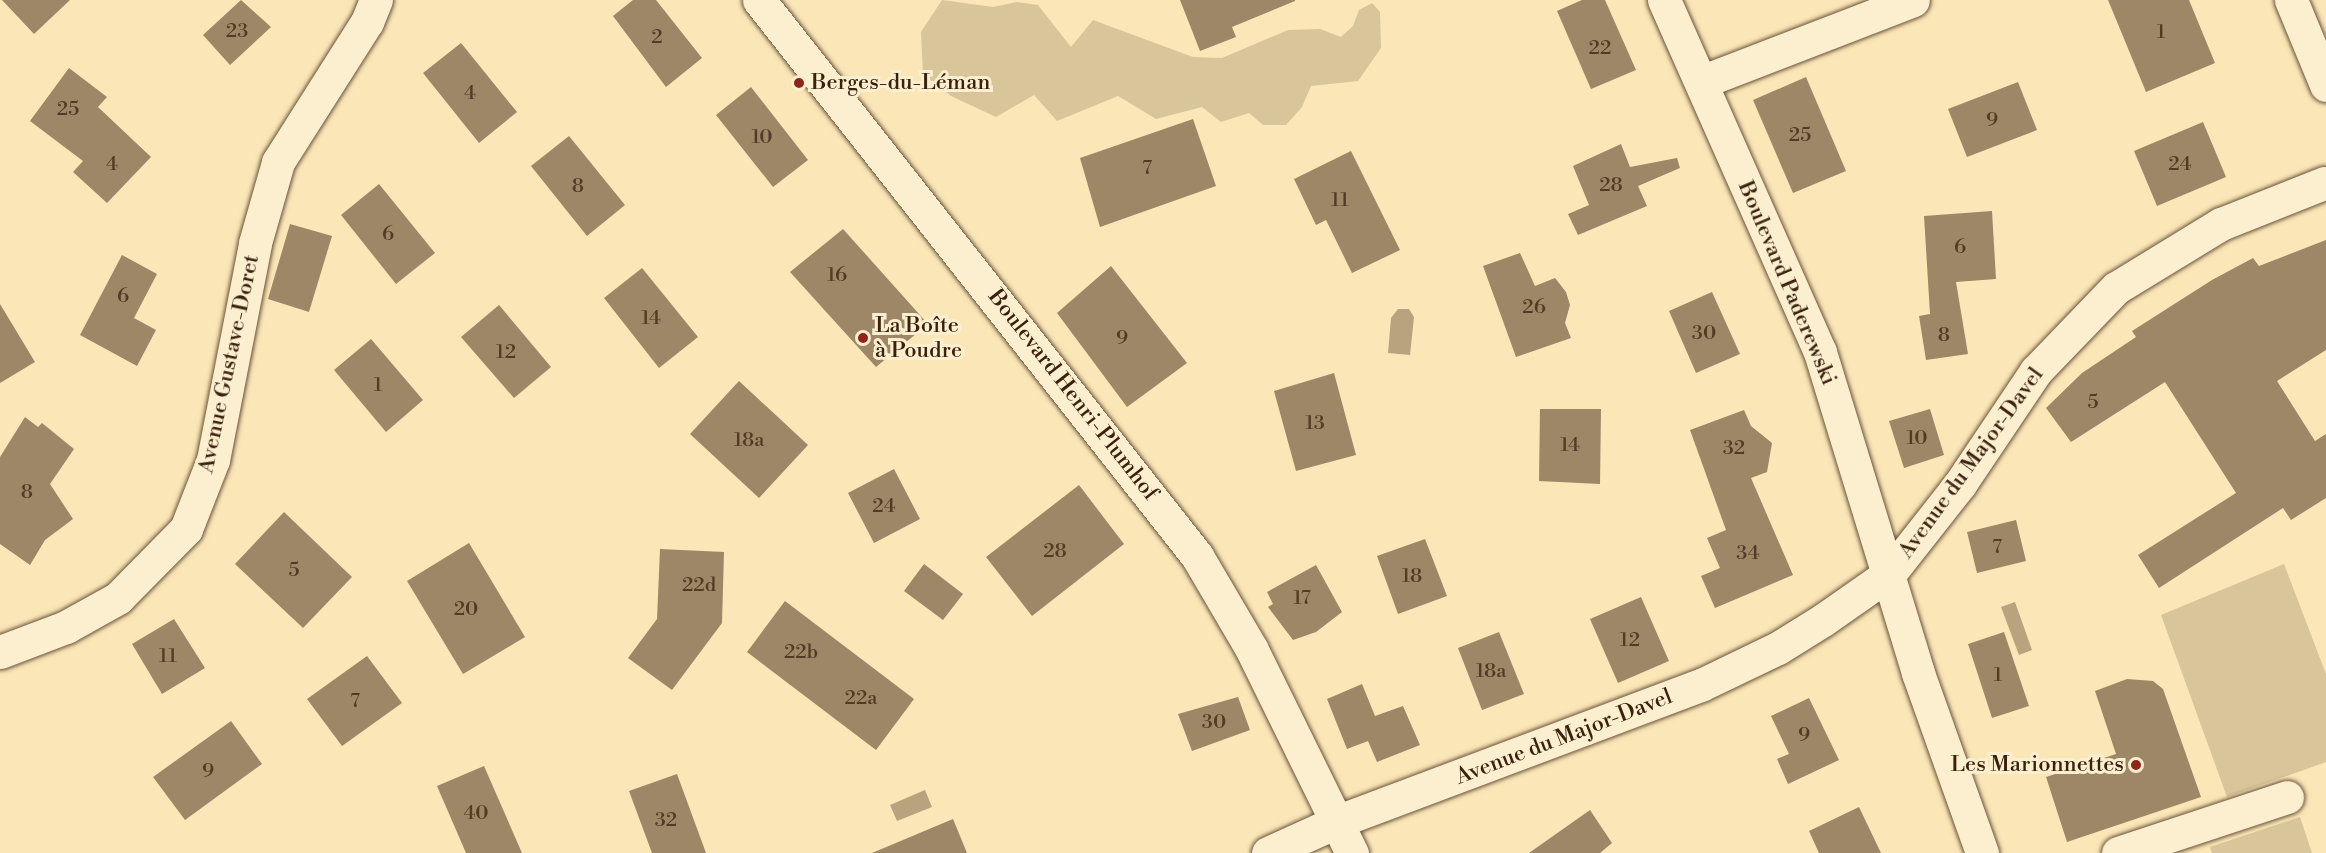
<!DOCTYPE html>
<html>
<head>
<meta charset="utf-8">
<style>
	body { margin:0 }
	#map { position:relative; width:2326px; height:853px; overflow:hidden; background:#fae6b7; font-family:"Libre Bodoni",serif }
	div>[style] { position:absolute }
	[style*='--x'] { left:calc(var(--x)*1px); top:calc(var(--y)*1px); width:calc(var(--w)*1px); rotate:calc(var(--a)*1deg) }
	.green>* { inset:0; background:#d9c59a }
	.water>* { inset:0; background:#b9a37e }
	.building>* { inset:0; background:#9e8766 }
	.roads { filter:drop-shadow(0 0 2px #6a5238) drop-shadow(0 0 2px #6a5238) }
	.minor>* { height:33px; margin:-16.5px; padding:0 16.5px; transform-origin:16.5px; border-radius:16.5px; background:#fcefd0 }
	.dots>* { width:16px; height:16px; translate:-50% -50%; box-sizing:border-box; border:3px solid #fcefd0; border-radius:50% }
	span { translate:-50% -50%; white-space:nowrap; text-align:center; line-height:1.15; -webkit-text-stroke:6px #fcefd0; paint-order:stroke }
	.number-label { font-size:20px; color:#533a24 }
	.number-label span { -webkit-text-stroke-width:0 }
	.poi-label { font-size:22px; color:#3a210e }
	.left { translate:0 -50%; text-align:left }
	.right { translate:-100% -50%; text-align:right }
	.street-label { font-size:22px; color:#3a210e }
</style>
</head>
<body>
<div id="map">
	<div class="green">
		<div style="clip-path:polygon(942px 0,993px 7px,1017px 2px,1038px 5px,1071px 47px,1093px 20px,1193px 57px,1222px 58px,1288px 30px,1320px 29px,1341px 37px,1353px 26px,1359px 10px,1372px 3px,1380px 12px,1381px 48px,1358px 81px,1311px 86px,1302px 107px,1286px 125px,1263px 125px,1249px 113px,1221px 122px,1202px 107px,1156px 119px,1118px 96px,1057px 121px,1034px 95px,996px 117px,951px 96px,923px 74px,921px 32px)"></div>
		<div style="clip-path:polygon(2284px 564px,2326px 674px,2326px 762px,2227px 797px,2161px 615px)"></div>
		<div style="clip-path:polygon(2300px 817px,2312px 853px,2212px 853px,2210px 847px)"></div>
	</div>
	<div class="water">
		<div style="clip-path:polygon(1398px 309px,1409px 309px,1414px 317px,1410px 355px,1388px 353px,1391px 318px)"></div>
		<div style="clip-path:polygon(2015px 602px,2032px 650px,2019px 655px,2001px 607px)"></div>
		<div style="clip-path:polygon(925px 790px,932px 807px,897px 821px,890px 805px)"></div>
	</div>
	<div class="building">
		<div style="clip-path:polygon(2px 0,70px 0,34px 34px)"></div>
		<div style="clip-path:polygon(241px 0,271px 27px,230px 65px,203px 35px)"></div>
		<div style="clip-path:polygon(633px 0,656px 0,702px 58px,666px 87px,613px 16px)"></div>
		<div style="clip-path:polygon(1180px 0,1295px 0,1295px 1px,1232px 27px,1236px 37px,1200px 51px)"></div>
		<div style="clip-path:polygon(1582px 0,1605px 0,1636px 70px,1591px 89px,1557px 11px)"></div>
		<div style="clip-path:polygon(2108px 0,2189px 0,2215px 63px,2146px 92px)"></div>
		<div style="clip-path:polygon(461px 43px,517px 112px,479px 143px,423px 73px)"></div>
		<div style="clip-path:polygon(69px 68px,107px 97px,98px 107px,151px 157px,107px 203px,73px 172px,83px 161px,30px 121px)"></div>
		<div style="clip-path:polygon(1806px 77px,1846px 171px,1793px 193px,1753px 100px)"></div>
		<div style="clip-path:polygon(2018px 82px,2037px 130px,1967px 157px,1948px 109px)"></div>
		<div style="clip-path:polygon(751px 87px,808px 160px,773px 187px,716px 115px)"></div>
		<div style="clip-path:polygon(1193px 119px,1216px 186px,1100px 227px,1080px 158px)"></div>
		<div style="clip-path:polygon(2203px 122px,2226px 177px,2157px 206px,2134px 151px)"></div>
		<div style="clip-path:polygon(569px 136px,625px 205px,587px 236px,531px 166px)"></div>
		<div style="clip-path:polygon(1621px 144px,1630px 167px,1677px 158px,1680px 168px,1638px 186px,1647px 206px,1578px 235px,1568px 214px,1589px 205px,1573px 166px)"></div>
		<div style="clip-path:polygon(1351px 151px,1400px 250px,1352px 273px,1326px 220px,1316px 225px,1294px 179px)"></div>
		<div style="clip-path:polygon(379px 184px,435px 253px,396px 284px,341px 215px)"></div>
		<div style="clip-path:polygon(1992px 211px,1996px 279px,1956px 282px,1968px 354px,1926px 360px,1919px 316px,1930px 314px,1924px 216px)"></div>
		<div style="clip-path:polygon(290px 224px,332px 236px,309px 312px,268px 299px)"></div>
		<div style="clip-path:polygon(843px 229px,928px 324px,876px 367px,790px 272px)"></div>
		<div style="clip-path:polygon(2326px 240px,2326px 350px,2277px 381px,2315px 441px,2326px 434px,2326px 498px,2291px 520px,2283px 508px,2159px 588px,2138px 555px,2236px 493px,2165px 382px,2071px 442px,2046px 408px,2082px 373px,2136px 337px,2132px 331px,2212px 280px,2253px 258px,2259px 266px)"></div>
		<div style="clip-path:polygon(1520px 253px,1535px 286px,1555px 278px,1566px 292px,1570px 305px,1565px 323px,1571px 338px,1516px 357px,1483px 266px)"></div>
		<div style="clip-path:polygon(122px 255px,157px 274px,134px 318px,156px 330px,137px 366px,80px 335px)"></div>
		<div style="clip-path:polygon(1111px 266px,1187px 363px,1127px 407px,1057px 313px)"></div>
		<div style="clip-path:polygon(642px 268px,698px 337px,659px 368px,604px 298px)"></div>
		<div style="clip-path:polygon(1712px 292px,1740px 354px,1696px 373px,1669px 311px)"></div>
		<div style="clip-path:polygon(0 304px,35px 362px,0 383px)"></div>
		<div style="clip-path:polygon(499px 305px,551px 367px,514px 398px,461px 337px)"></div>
		<div style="clip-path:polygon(371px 339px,423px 400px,386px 432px,334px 370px)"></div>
		<div style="clip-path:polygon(1334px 373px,1356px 455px,1296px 471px,1274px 391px)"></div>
		<div style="clip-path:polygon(739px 381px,808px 445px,759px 498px,690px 434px)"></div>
		<div style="clip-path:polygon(1540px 409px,1601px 409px,1600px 484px,1539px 481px)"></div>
		<div style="clip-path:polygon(1930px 409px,1944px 455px,1904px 468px,1889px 421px)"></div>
		<div style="clip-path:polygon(1744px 410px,1751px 426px,1772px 443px,1767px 472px,1751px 478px,1793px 575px,1715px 608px,1701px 576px,1720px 568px,1707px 538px,1726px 530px,1690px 430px)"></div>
		<div style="clip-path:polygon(25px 417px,38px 427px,42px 423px,74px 449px,50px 484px,73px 519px,45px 540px,30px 565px,0 544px,0 457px)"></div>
		<div style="clip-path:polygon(894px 469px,920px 519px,874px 543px,848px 493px)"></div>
		<div style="clip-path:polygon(1079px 485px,1124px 544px,1032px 616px,986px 557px)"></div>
		<div style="clip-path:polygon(284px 512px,352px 577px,303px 628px,235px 564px)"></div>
		<div style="clip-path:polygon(2016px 520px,2026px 561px,1977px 573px,1967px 532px)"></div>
		<div style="clip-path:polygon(1425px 539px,1447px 596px,1398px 614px,1377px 556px)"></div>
		<div style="clip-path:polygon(469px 543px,525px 637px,463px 674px,407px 581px)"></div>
		<div style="clip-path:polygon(660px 549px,724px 552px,722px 623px,672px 690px,628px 658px,657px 619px)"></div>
		<div style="clip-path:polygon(924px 564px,963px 594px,943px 620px,904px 591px)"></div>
		<div style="clip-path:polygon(1316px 565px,1342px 612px,1316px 632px,1293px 640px,1268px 607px,1273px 604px,1267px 592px)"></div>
		<div style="clip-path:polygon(1641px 597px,1669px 661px,1618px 683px,1590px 619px)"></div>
		<div style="clip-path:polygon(785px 601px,914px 699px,876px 750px,747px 652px)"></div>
		<div style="clip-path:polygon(174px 619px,205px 668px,162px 694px,132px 644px)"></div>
		<div style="clip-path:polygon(1499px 632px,1524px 694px,1482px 710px,1458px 648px)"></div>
		<div style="clip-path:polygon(2004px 632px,2029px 706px,1992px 718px,1968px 644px)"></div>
		<div style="clip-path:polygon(367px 656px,402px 703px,342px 746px,307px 699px)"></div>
		<div style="clip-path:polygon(2127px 679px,2153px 681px,2163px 689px,2201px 797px,2067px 842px,2046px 777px,2116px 754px,2095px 691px)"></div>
		<div style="clip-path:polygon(1362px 684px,1375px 716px,1403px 706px,1420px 745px,1377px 762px,1368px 741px,1347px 749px,1327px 699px)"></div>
		<div style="clip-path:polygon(1238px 697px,1250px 730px,1192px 751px,1178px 714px)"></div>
		<div style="clip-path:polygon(1809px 698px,1839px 760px,1788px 784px,1777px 759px,1789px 754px,1771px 716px)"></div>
		<div style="clip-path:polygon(231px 721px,262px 764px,185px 820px,153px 777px)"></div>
		<div style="clip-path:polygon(484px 766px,522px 853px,466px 853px,437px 786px)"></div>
		<div style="clip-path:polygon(677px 774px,706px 853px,652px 853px,629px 791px)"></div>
		<div style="clip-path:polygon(1859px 807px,1881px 853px,1819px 853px,1809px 831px)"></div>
		<div style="clip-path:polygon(1590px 810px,1612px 843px,1600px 853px,1529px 853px)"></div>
		<div style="clip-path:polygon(953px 819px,967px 853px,872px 853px)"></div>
	</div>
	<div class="roads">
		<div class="minor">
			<div style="--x:759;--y:0;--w:708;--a:51.77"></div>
			<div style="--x:1197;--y:556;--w:107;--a:59.6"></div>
			<div style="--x:1251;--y:648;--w:229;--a:63.8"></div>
			<div style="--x:1664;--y:0;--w:385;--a:66.1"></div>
			<div style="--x:1820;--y:352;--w:336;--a:73"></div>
			<div style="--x:1918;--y:673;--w:191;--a:70.4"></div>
			<div style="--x:2291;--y:0;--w:92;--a:67.6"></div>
			<div style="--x:1701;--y:82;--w:227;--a:-21.1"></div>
			<div style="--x:0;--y:652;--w:71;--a:-20.7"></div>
			<div style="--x:66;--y:627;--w:60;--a:-29.1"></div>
			<div style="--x:118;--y:598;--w:97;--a:-45.4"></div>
			<div style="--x:186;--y:529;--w:74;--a:-68.6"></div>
			<div style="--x:213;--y:460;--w:221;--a:-79"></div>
			<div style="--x:255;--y:243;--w:84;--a:-74.1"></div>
			<div style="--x:278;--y:162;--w:166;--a:-57.6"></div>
			<div style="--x:367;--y:22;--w:24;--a:-68"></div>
			<div style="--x:1268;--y:853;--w:75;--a:-24.5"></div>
			<div style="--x:1336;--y:822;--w:390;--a:-20.6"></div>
			<div style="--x:1701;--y:685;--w:85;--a:-25.7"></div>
			<div style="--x:1778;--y:648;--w:53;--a:-31.9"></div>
			<div style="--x:1823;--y:620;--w:82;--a:-35"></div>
			<div style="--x:1890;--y:573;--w:113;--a:-51.8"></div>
			<div style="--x:1960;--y:484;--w:136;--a:-56.1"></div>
			<div style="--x:2036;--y:371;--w:115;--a:-46.1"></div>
			<div style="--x:2116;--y:288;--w:123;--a:-31.4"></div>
			<div style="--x:2221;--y:224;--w:111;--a:-21.7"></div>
			<div style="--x:2118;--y:853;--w:178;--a:-18.3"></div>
		</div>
	</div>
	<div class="dots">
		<div style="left:799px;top:83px;background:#8f2418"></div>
		<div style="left:863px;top:338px;background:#8f2418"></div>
		<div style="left:2136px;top:765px;background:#8f2418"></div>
	</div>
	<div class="number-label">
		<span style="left:237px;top:31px">23</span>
		<span style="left:2161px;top:32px">1</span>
		<span style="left:657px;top:37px">2</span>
		<span style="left:1600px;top:48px">22</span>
		<span style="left:470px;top:93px">4</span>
		<span style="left:68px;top:109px">25</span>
		<span style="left:1992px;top:120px">9</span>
		<span style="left:1800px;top:135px">25</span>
		<span style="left:762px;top:137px">10</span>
		<span style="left:112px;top:164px">4</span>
		<span style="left:2180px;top:164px">24</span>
		<span style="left:1147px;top:168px">7</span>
		<span style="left:1611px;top:185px">28</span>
		<span style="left:578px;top:186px">8</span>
		<span style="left:1340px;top:200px">11</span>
		<span style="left:388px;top:234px">6</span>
		<span style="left:1960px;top:247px">6</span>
		<span style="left:837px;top:275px">16</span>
		<span style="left:123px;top:296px">6</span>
		<span style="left:1534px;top:307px">26</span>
		<span style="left:651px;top:318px">14</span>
		<span style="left:1704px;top:333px">30</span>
		<span style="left:1944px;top:335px">8</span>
		<span style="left:1122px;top:338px">9</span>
		<span style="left:506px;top:352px">12</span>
		<span style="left:378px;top:385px">1</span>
		<span style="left:2093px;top:402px">5</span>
		<span style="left:1315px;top:423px">13</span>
		<span style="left:1917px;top:438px">10</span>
		<span style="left:749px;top:440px">18a</span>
		<span style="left:1570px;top:445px">14</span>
		<span style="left:1734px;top:448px">32</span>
		<span style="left:27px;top:492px">8</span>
		<span style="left:884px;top:506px">24</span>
		<span style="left:1997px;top:547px">7</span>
		<span style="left:1055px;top:551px">28</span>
		<span style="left:1748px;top:553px">34</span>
		<span style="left:294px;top:570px">5</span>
		<span style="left:1412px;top:576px">18</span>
		<span style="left:699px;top:585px">22d</span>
		<span style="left:1302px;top:598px">17</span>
		<span style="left:466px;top:609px">20</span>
		<span style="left:1630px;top:640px">12</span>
		<span style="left:801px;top:652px">22b</span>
		<span style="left:168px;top:656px">11</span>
		<span style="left:1491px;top:671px">18a</span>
		<span style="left:1998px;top:675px">1</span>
		<span style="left:861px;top:698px">22a</span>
		<span style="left:355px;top:701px">7</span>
		<span style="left:1214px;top:722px">30</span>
		<span style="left:1804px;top:735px">9</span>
		<span style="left:208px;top:771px">9</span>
		<span style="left:476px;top:813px">40</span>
		<span style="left:666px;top:820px">32</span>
	</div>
	<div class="poi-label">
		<span class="left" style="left:811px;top:83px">Berges-du-Léman</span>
		<span class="left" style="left:875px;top:338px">La Boîte<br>à Poudre</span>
		<span class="right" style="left:2124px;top:765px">Les Marionnettes</span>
	</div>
	<div class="street-label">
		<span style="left:1787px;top:283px;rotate:67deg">Boulevard Paderewski</span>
		<span style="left:229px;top:364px;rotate:-78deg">Avenue Gustave-Doret</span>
		<span style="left:1073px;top:395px;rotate:52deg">Boulevard Henri-Plumhof</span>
		<span style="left:1971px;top:463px;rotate:-54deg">Avenue du Major-Davel</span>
		<span style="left:1564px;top:737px;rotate:-21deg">Avenue du Major-Davel</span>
	</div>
</div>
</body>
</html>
